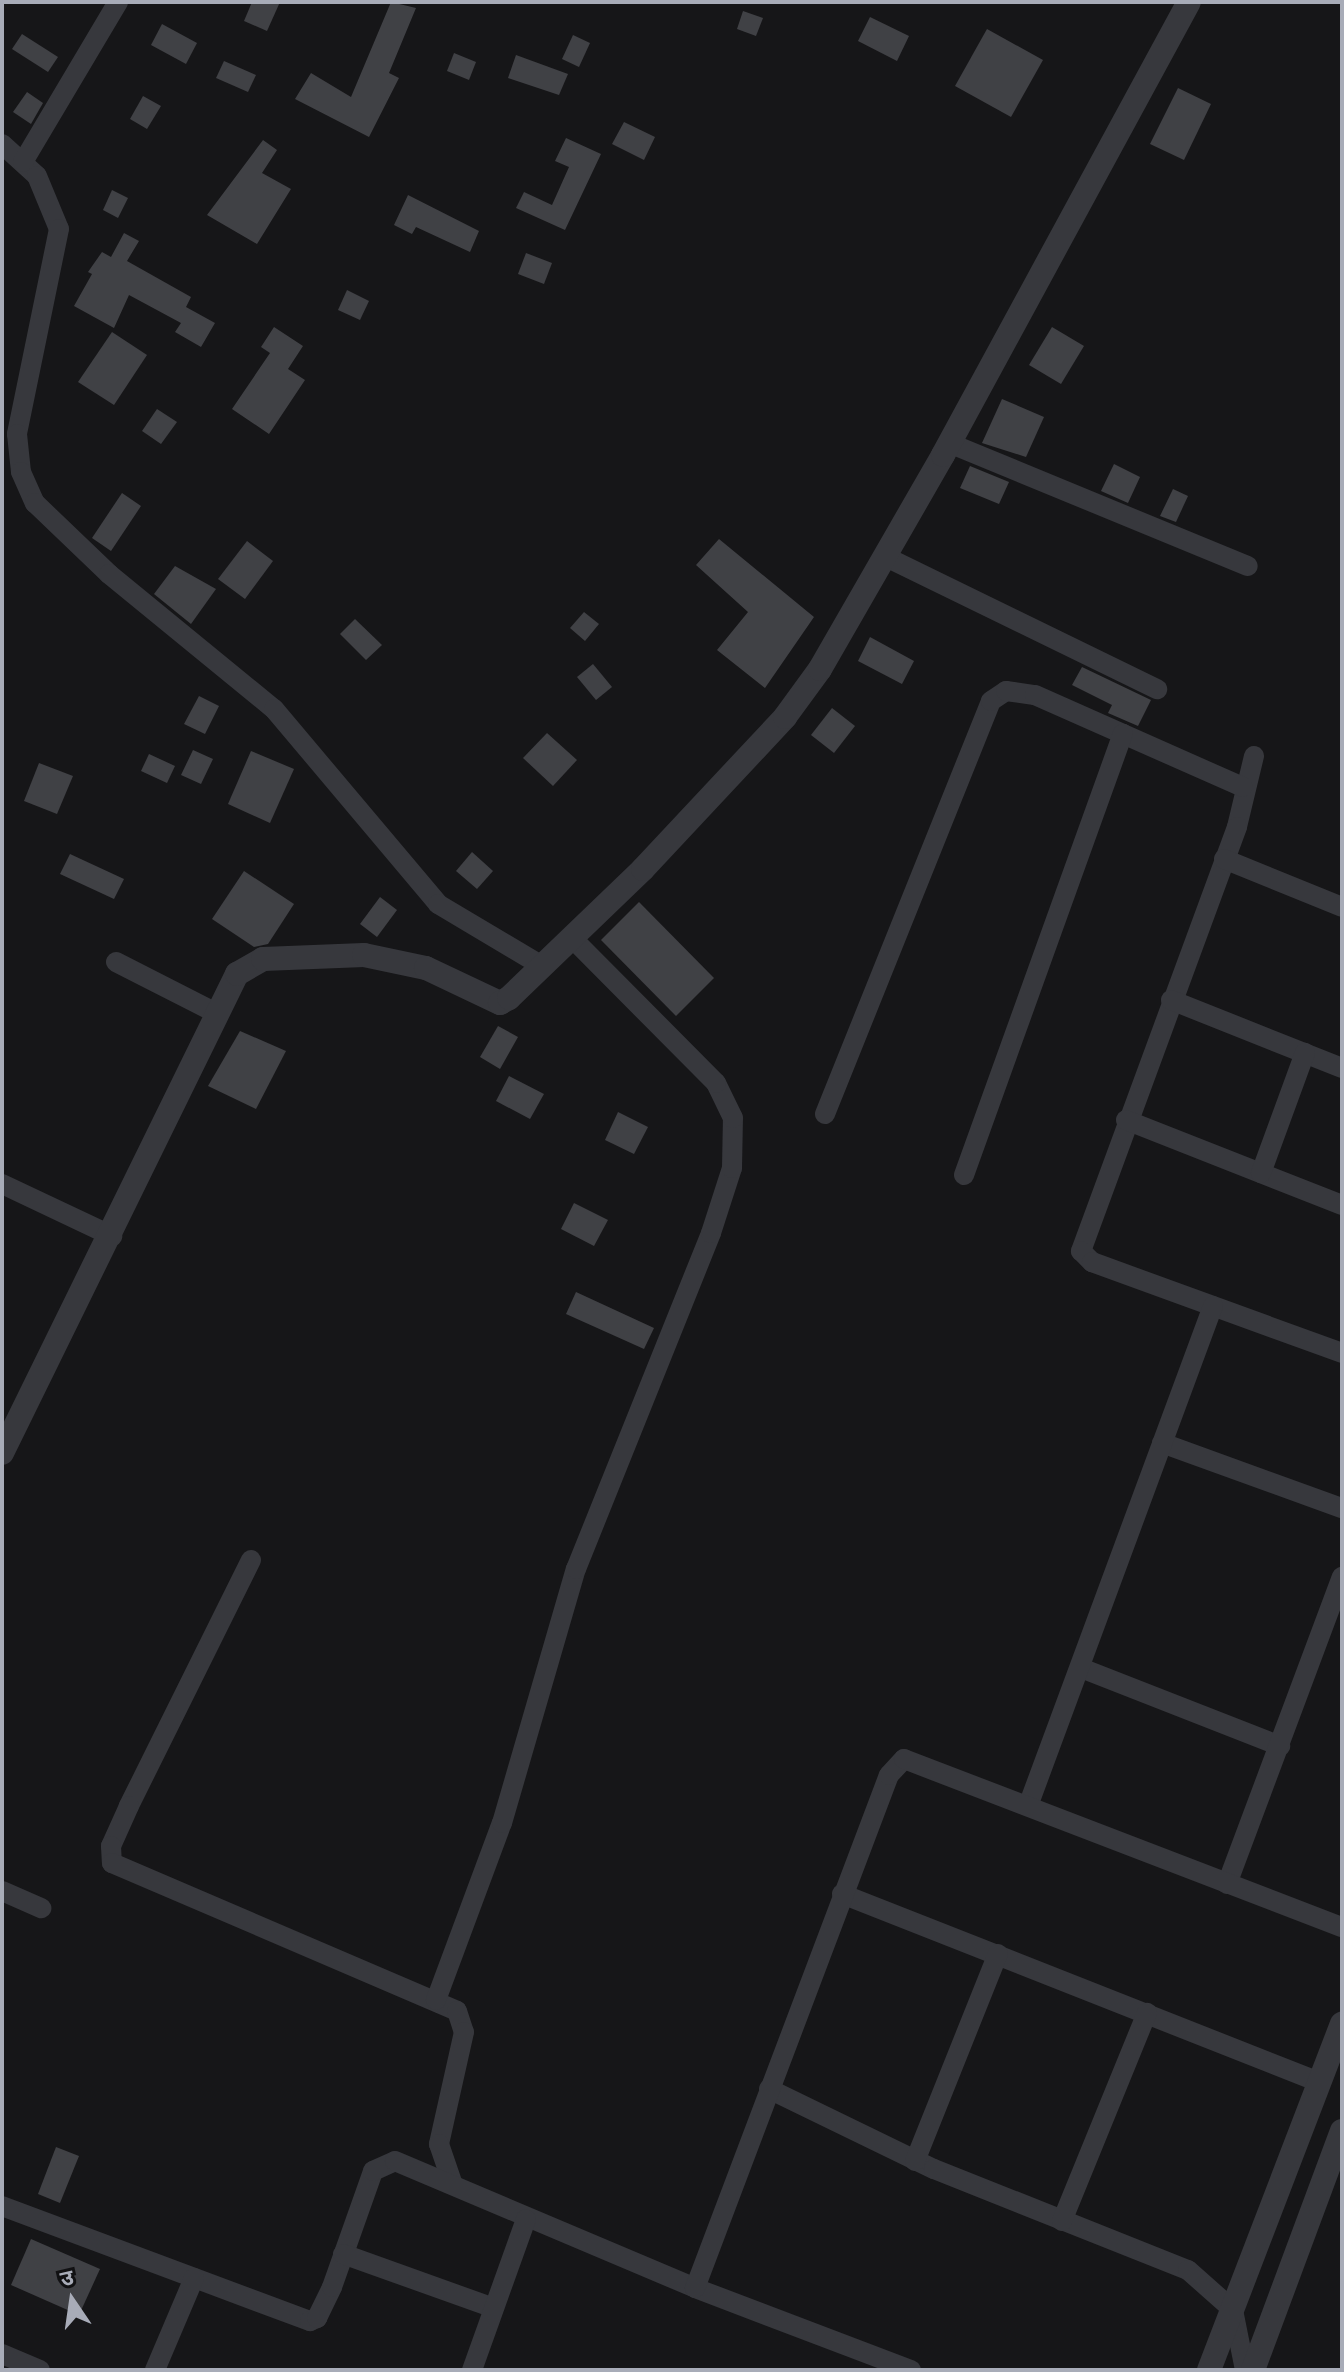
<!DOCTYPE html>
<html>
<head>
<meta charset="utf-8">
<style>
	body { margin:0 }
	#map { position:relative; width:1344px; height:2372px; overflow:hidden; background:#161618; font-family:"Exo 2","Noto Sans Devanagari",sans-serif }
	div>[style] { position:absolute }
	[style*='--x'] { left:calc(var(--x)*1px); top:calc(var(--y)*1px); width:calc(var(--w)*1px); rotate:calc(var(--a)*1deg) }
	.building>* { inset:0; background:#404145 }
	.minor>* { height:20px; margin:-10px; padding:0 10px; transform-origin:10px; border-radius:10px; background:#37383d }
	.tertiary>* { height:24px; margin:-12px; padding:0 12px; transform-origin:12px; border-radius:12px; background:#37383d }
	span { translate:-50% -50%; white-space:nowrap; text-align:center; line-height:1.15; -webkit-text-stroke:7px #111113; paint-order:stroke }
	.frame { position:absolute; inset:0; border:4px solid #a8acb8; pointer-events:none }
	.north { position:absolute; left:32px; top:2260px; width:80px; height:80px; -webkit-text-stroke:6px #111113; paint-order:stroke; rotate:347deg; font-size:22px; font-weight:700; line-height:32px; text-align:center; color:#a8acb8 }
	.north::after { content:''; display:block; margin:auto; width:28px; height:36px; background:#a8acb8; clip-path:polygon(50% 0,100% 100%,50% 72%,0 100%) }
</style>
</head>
<body>
<div id="map">
	<div class="building">
		<div style="clip-path:polygon(252px 2px,280px 2px,267px 31px,244px 21px)"></div>
		<div style="clip-path:polygon(391px 2px,416px 8px,389px 73px,399px 78px,369px 137px,295px 99px,311px 73px,351px 97px)"></div>
		<div style="clip-path:polygon(743px 11px,763px 18px,756px 36px,737px 29px)"></div>
		<div style="clip-path:polygon(870px 17px,909px 36px,897px 61px,858px 41px)"></div>
		<div style="clip-path:polygon(162px 24px,197px 43px,186px 64px,151px 45px)"></div>
		<div style="clip-path:polygon(987px 29px,1043px 60px,1011px 117px,955px 86px)"></div>
		<div style="clip-path:polygon(22px 34px,58px 57px,48px 72px,12px 49px)"></div>
		<div style="clip-path:polygon(573px 35px,590px 43px,579px 67px,562px 59px)"></div>
		<div style="clip-path:polygon(454px 53px,476px 62px,469px 80px,447px 71px)"></div>
		<div style="clip-path:polygon(516px 55px,568px 74px,559px 95px,508px 78px)"></div>
		<div style="clip-path:polygon(224px 61px,256px 75px,248px 92px,216px 78px)"></div>
		<div style="clip-path:polygon(1178px 88px,1211px 104px,1184px 160px,1150px 144px)"></div>
		<div style="clip-path:polygon(27px 92px,43px 103px,31px 124px,13px 112px)"></div>
		<div style="clip-path:polygon(143px 96px,161px 106px,147px 129px,130px 119px)"></div>
		<div style="clip-path:polygon(624px 122px,655px 137px,644px 160px,612px 144px)"></div>
		<div style="clip-path:polygon(566px 138px,601px 154px,565px 230px,516px 208px,524px 192px,552px 205px,569px 167px,555px 161px)"></div>
		<div style="clip-path:polygon(263px 140px,277px 150px,262px 173px,291px 189px,257px 244px,207px 215px)"></div>
		<div style="clip-path:polygon(112px 190px,128px 198px,118px 218px,103px 210px)"></div>
		<div style="clip-path:polygon(408px 195px,479px 231px,470px 252px,416px 227px,412px 234px,394px 225px)"></div>
		<div style="clip-path:polygon(124px 233px,139px 241px,127px 261px,191px 297px,186px 307px,215px 323px,201px 347px,175px 332px,181px 323px,129px 295px,114px 328px,74px 306px,92px 274px,88px 272px,102px 252px,111px 257px)"></div>
		<div style="clip-path:polygon(526px 253px,552px 263px,544px 284px,518px 274px)"></div>
		<div style="clip-path:polygon(347px 290px,369px 301px,360px 320px,338px 310px)"></div>
		<div style="clip-path:polygon(274px 327px,303px 346px,288px 369px,305px 380px,269px 434px,232px 409px,270px 353px,261px 347px)"></div>
		<div style="clip-path:polygon(1052px 327px,1084px 346px,1061px 384px,1029px 365px)"></div>
		<div style="clip-path:polygon(112px 332px,147px 355px,114px 405px,78px 382px)"></div>
		<div style="clip-path:polygon(1002px 399px,1044px 417px,1026px 457px,982px 443px)"></div>
		<div style="clip-path:polygon(157px 409px,177px 422px,161px 444px,142px 431px)"></div>
		<div style="clip-path:polygon(1114px 464px,1140px 477px,1128px 503px,1101px 491px)"></div>
		<div style="clip-path:polygon(970px 466px,1009px 482px,999px 504px,960px 488px)"></div>
		<div style="clip-path:polygon(1173px 489px,1188px 496px,1176px 522px,1160px 516px)"></div>
		<div style="clip-path:polygon(122px 493px,141px 506px,111px 551px,92px 538px)"></div>
		<div style="clip-path:polygon(719px 539px,814px 617px,765px 688px,717px 650px,748px 612px,696px 565px)"></div>
		<div style="clip-path:polygon(247px 541px,273px 561px,245px 599px,218px 579px)"></div>
		<div style="clip-path:polygon(175px 566px,216px 589px,191px 624px,154px 594px)"></div>
		<div style="clip-path:polygon(584px 612px,599px 624px,585px 641px,570px 628px)"></div>
		<div style="clip-path:polygon(355px 619px,382px 645px,366px 660px,340px 634px)"></div>
		<div style="clip-path:polygon(870px 637px,914px 661px,902px 684px,858px 661px)"></div>
		<div style="clip-path:polygon(593px 664px,612px 687px,596px 700px,577px 677px)"></div>
		<div style="clip-path:polygon(1082px 667px,1151px 700px,1138px 726px,1108px 713px,1112px 705px,1072px 685px)"></div>
		<div style="clip-path:polygon(199px 696px,219px 706px,205px 734px,184px 724px)"></div>
		<div style="clip-path:polygon(832px 708px,855px 726px,834px 753px,811px 735px)"></div>
		<div style="clip-path:polygon(547px 733px,577px 760px,553px 786px,523px 758px)"></div>
		<div style="clip-path:polygon(193px 750px,213px 759px,201px 784px,181px 775px)"></div>
		<div style="clip-path:polygon(251px 751px,294px 769px,270px 823px,228px 804px)"></div>
		<div style="clip-path:polygon(149px 754px,175px 766px,167px 783px,141px 771px)"></div>
		<div style="clip-path:polygon(39px 763px,73px 776px,57px 814px,24px 801px)"></div>
		<div style="clip-path:polygon(472px 852px,493px 871px,477px 889px,456px 871px)"></div>
		<div style="clip-path:polygon(70px 854px,124px 879px,114px 899px,60px 874px)"></div>
		<div style="clip-path:polygon(244px 871px,294px 904px,268px 944px,254px 947px,212px 919px)"></div>
		<div style="clip-path:polygon(380px 897px,397px 910px,377px 937px,360px 924px)"></div>
		<div style="clip-path:polygon(639px 902px,714px 978px,676px 1016px,601px 940px)"></div>
		<div style="clip-path:polygon(498px 1026px,518px 1037px,500px 1069px,480px 1057px)"></div>
		<div style="clip-path:polygon(240px 1031px,286px 1051px,256px 1109px,208px 1086px)"></div>
		<div style="clip-path:polygon(509px 1076px,544px 1094px,530px 1119px,496px 1101px)"></div>
		<div style="clip-path:polygon(618px 1112px,648px 1127px,634px 1154px,605px 1140px)"></div>
		<div style="clip-path:polygon(574px 1203px,608px 1220px,594px 1246px,561px 1229px)"></div>
		<div style="clip-path:polygon(576px 1292px,654px 1328px,644px 1349px,566px 1314px)"></div>
		<div style="clip-path:polygon(56px 2147px,79px 2156px,60px 2203px,38px 2194px)"></div>
		<div style="clip-path:polygon(31px 2239px,100px 2269px,79px 2315px,11px 2285px)"></div>
	</div>
	<div class="minor">
		<div style="--x:2;--y:144;--w:47;--a:42.4"></div>
		<div style="--x:37;--y:176;--w:57;--a:67.5"></div>
		<div style="--x:59;--y:229;--w:209;--a:101.6"></div>
		<div style="--x:17;--y:434;--w:38;--a:84"></div>
		<div style="--x:21;--y:472;--w:34;--a:66"></div>
		<div style="--x:35;--y:503;--w:103;--a:43.8"></div>
		<div style="--x:109;--y:574;--w:213;--a:39.3"></div>
		<div style="--x:274;--y:709;--w:255;--a:49.9"></div>
		<div style="--x:438;--y:904;--w:121;--a:30.8"></div>
		<div style="--x:23;--y:162;--w:186;--a:-59.3"></div>
		<div style="--x:949;--y:443;--w:323;--a:22.4"></div>
		<div style="--x:884;--y:556;--w:304;--a:26"></div>
		<div style="--x:1254;--y:756;--w:73;--a:103.5"></div>
		<div style="--x:1237;--y:827;--w:452;--a:110.2"></div>
		<div style="--x:1081;--y:1251;--w:16;--a:45"></div>
		<div style="--x:1092;--y:1262;--w:266;--a:20"></div>
		<div style="--x:1224;--y:859;--w:127;--a:22.1"></div>
		<div style="--x:116;--y:962;--w:110;--a:27"></div>
		<div style="--x:1171;--y:1000;--w:184;--a:21.7"></div>
		<div style="--x:825;--y:1114;--w:445;--a:-68.1"></div>
		<div style="--x:991;--y:701;--w:18;--a:-34"></div>
		<div style="--x:1006;--y:691;--w:29;--a:8"></div>
		<div style="--x:1035;--y:695;--w:227;--a:23.9"></div>
		<div style="--x:1126;--y:1120;--w:232;--a:21.5"></div>
		<div style="--x:1261;--y:1173;--w:128;--a:-69.9"></div>
		<div style="--x:964;--y:1175;--w:469;--a:-70.2"></div>
		<div style="--x:2;--y:1184;--w:122;--a:25.3"></div>
		<div style="--x:1162;--y:1443;--w:191;--a:19.9"></div>
		<div style="--x:251;--y:1560;--w:275;--a:116.4"></div>
		<div style="--x:129;--y:1806;--w:44;--a:114.2"></div>
		<div style="--x:111;--y:1846;--w:17;--a:87"></div>
		<div style="--x:112;--y:1863;--w:375;--a:23.2"></div>
		<div style="--x:457;--y:2011;--w:22;--a:72"></div>
		<div style="--x:464;--y:2032;--w:115;--a:102.6"></div>
		<div style="--x:439;--y:2144;--w:43;--a:71.1"></div>
		<div style="--x:1081;--y:1668;--w:214;--a:21.4"></div>
		<div style="--x:1028;--y:1806;--w:533;--a:-69.7"></div>
		<div style="--x:1227;--y:1884;--w:328;--a:-69.5"></div>
		<div style="--x:2;--y:1891;--w:43;--a:23.6"></div>
		<div style="--x:842;--y:1894;--w:513;--a:21.51"></div>
		<div style="--x:436;--y:2000;--w:189;--a:-69.6"></div>
		<div style="--x:502;--y:1823;--w:265;--a:-73.8"></div>
		<div style="--x:576;--y:1569;--w:362;--a:-68.1"></div>
		<div style="--x:711;--y:1233;--w:68;--a:-72.1"></div>
		<div style="--x:732;--y:1168;--w:50;--a:-88.9"></div>
		<div style="--x:733;--y:1118;--w:39;--a:-116"></div>
		<div style="--x:716;--y:1083;--w:204;--a:-134.8"></div>
		<div style="--x:769;--y:2089;--w:183;--a:25.9"></div>
		<div style="--x:934;--y:2169;--w:273;--a:21.7"></div>
		<div style="--x:1188;--y:2270;--w:60;--a:41.6"></div>
		<div style="--x:1233;--y:2310;--w:61;--a:78.7"></div>
		<div style="--x:915;--y:2161;--w:223;--a:-68.2"></div>
		<div style="--x:2;--y:2206;--w:329;--a:20.5"></div>
		<div style="--x:310;--y:2321;--w:8;--a:-23"></div>
		<div style="--x:317;--y:2318;--w:34;--a:-64"></div>
		<div style="--x:332;--y:2287;--w:123;--a:-70.5"></div>
		<div style="--x:373;--y:2171;--w:24;--a:-24"></div>
		<div style="--x:395;--y:2161;--w:326;--a:22.9"></div>
		<div style="--x:695;--y:2288;--w:231;--a:20.8"></div>
		<div style="--x:1062;--y:2221;--w:225;--a:-67.8"></div>
		<div style="--x:343;--y:2254;--w:160;--a:19.7"></div>
		<div style="--x:695;--y:2288;--w:548;--a:-69.29"></div>
		<div style="--x:889;--y:1775;--w:22;--a:-47"></div>
		<div style="--x:904;--y:1759;--w:469;--a:21"></div>
		<div style="--x:2;--y:2354;--w:41;--a:22.8"></div>
		<div style="--x:155;--y:2370;--w:100;--a:-67"></div>
		<div style="--x:472;--y:2370;--w:160;--a:-70.3"></div>
	</div>
	<div class="tertiary">
		<div style="--x:2;--y:1453;--w:534;--a:-63.87"></div>
		<div style="--x:237;--y:974;--w:30;--a:-30"></div>
		<div style="--x:263;--y:959;--w:101;--a:-2.3"></div>
		<div style="--x:364;--y:955;--w:63;--a:11.8"></div>
		<div style="--x:426;--y:968;--w:82;--a:25.3"></div>
		<div style="--x:500;--y:1003;--w:10;--a:-29"></div>
		<div style="--x:509;--y:998;--w:186;--a:-43.9"></div>
		<div style="--x:643;--y:869;--w:208;--a:-46.9"></div>
		<div style="--x:785;--y:717;--w:59;--a:-53.9"></div>
		<div style="--x:820;--y:669;--w:247;--a:-60.1"></div>
		<div style="--x:943;--y:455;--w:515;--a:-61.5"></div>
		<div style="--x:1209;--y:2370;--w:371;--a:-69"></div>
		<div style="--x:1253;--y:2370;--w:255;--a:-69.6"></div>
	</div>
	<div class="frame"></div>
	<div class="north">उ</div>
</div>
</body>
</html>
